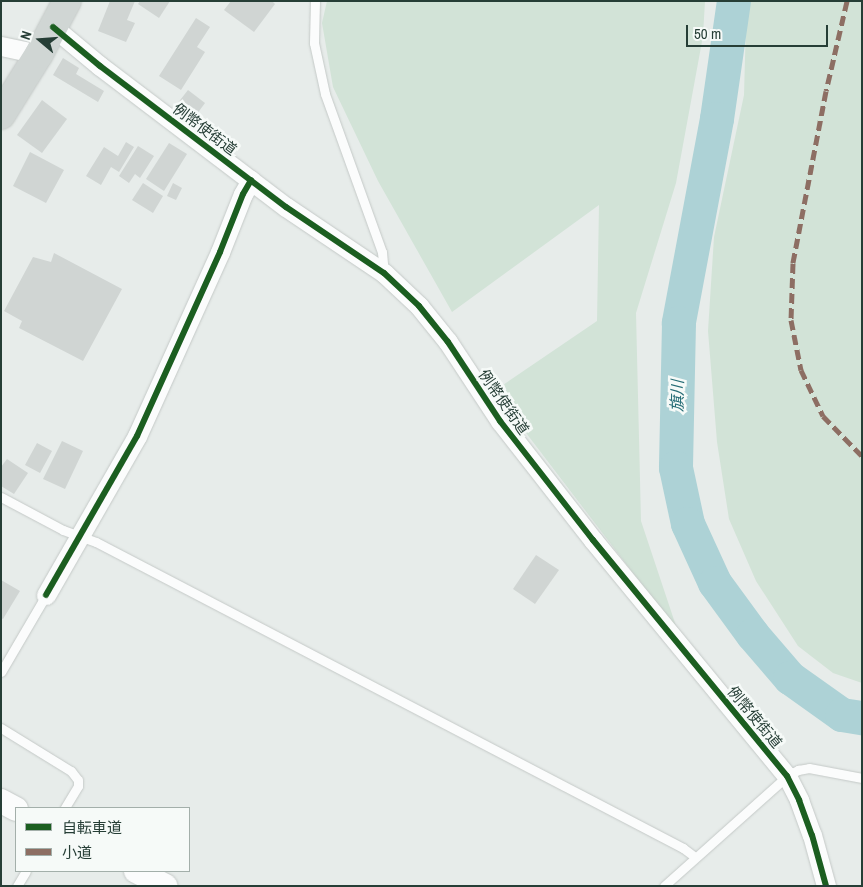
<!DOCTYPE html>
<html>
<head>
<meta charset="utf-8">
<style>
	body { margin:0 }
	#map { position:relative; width:863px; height:887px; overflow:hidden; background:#e7ecea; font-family:"Archivo Narrow","Noto Sans JP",sans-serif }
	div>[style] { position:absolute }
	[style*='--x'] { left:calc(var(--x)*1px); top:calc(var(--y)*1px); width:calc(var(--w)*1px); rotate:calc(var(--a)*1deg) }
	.green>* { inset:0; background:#d2e3d7 }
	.river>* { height:34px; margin:-17px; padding:0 17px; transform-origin:17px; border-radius:17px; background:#add2d6 }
	.building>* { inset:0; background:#d0d5d3 }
	.roads { filter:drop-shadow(0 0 1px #c4c9c7) drop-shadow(0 0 1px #c4c9c7) }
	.service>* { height:9px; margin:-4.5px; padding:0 4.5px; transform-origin:4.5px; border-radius:4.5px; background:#fbfcfc }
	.minor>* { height:19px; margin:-9.5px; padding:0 9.5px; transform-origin:9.5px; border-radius:9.5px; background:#fbfcfc }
	.tertiary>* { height:24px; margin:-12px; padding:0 12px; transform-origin:12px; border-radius:12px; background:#fbfcfc }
	.primary>* { height:28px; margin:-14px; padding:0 14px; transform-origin:14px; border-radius:14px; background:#d0d6d4 }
	.quiet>* { height:5px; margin-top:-2.5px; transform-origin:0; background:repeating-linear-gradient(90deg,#8d6e63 0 10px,transparent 0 15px) }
	.cycleway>* { height:6px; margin:-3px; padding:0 3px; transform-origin:3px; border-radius:3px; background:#1b5e20 }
	span { translate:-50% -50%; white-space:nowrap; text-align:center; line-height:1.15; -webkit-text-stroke:5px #f6faf8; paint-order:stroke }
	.street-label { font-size:15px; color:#263e36 }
	.water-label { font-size:16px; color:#256c75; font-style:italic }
	.frame { position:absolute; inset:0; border:2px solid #263e36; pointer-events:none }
	.legend { position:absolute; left:15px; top:807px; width:175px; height:65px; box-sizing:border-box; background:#f6faf8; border:1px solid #a3afaa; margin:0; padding:6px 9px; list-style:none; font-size:15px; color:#263e36 }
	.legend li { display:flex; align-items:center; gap:10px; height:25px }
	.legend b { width:25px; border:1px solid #a3afaa }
	.north { position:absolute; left:15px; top:15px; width:50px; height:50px; -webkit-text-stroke:4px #f6faf8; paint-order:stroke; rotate:288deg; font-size:14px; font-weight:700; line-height:20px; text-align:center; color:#263e36 }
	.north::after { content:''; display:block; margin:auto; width:18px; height:22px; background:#263e36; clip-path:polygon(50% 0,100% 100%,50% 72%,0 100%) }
	.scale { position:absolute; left:686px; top:25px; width:142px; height:22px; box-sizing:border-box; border:2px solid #263e36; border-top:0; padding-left:6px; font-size:15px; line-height:18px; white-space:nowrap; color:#263e36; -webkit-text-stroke:4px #f6faf8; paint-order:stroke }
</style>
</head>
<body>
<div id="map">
	<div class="green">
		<div style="clip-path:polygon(327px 1px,705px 1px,703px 36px,676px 183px,636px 313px,641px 521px,678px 632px,494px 391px,597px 321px,599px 205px,452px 312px,378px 181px,333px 87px,322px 23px)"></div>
		<div style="clip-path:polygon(750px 1px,862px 1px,862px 683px,833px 673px,798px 646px,756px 581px,729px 519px,717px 442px,708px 331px,714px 237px,744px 95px,746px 22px)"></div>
	</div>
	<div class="river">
		<div style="--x:734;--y:1;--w:119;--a:98.2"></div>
		<div style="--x:717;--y:119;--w:208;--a:100.6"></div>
		<div style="--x:679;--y:323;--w:145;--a:91.2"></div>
		<div style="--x:676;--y:468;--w:57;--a:77.9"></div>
		<div style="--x:688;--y:524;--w:65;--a:65.4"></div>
		<div style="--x:715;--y:583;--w:64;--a:53.8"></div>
		<div style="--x:753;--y:635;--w:57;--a:49.3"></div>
		<div style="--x:790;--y:678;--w:64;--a:35.4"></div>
		<div style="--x:842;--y:715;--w:20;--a:9"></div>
	</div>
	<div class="building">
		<div style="clip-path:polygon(110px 1px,135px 1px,127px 20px,135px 23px,126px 42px,98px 31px)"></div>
		<div style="clip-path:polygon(140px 1px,170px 1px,159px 18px,138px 4px)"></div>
		<div style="clip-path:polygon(231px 1px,272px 1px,275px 4px,254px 32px,224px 10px)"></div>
		<div style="clip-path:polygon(196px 18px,210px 27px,197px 47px,205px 52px,181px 90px,159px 76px)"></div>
		<div style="clip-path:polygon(63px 58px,79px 68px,76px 74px,104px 91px,98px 102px,53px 75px)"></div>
		<div style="clip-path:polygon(188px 90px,205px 103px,194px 118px,177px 104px)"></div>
		<div style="clip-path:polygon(42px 100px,67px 119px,42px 153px,17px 135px)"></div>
		<div style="clip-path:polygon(126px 142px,134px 147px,119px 172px,111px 167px,101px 185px,86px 176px,104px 147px,118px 156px)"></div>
		<div style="clip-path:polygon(169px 143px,187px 154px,164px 191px,146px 179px)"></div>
		<div style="clip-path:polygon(138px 146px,154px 156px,140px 178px,135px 174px,129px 183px,119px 176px)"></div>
		<div style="clip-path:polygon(30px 152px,64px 170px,46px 203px,13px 186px)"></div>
		<div style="clip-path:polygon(143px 183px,163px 196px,153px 213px,132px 200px)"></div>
		<div style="clip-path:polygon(173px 183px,182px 188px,176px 200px,167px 196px)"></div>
		<div style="clip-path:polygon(54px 253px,122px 289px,83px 361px,19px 328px,22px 321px,4px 311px,33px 257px,51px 262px)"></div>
		<div style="clip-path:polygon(62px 441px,83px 451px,65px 489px,43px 479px)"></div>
		<div style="clip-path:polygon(37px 443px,52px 451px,40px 473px,25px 465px)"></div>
		<div style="clip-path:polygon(7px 459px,28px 473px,14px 494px,1px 486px,1px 467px)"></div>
		<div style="clip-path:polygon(536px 555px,559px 570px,535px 604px,513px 589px)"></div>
		<div style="clip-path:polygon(1px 580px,20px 591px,3px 619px,1px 618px)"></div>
	</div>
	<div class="roads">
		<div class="service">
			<div style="--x:315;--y:1;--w:42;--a:91.4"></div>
			<div style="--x:314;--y:43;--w:52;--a:77.8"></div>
			<div style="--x:325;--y:94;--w:168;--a:70.2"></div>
			<div style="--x:382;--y:252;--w:21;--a:85"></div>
			<div style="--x:1;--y:497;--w:70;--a:28"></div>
			<div style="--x:63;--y:530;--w:35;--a:20"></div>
			<div style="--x:96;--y:542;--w:662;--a:27.53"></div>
			<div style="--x:683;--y:848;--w:15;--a:37"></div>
			<div style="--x:1;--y:672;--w:89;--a:-59.7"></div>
			<div style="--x:1;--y:728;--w:82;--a:31.6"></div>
			<div style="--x:71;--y:771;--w:11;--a:52"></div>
			<div style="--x:78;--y:780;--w:6;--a:90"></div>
			<div style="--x:78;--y:786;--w:26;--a:121"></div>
			<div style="--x:17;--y:886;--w:17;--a:-59"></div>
			<div style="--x:664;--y:886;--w:165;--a:-41.8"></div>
			<div style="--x:787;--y:776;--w:13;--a:-29"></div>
			<div style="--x:798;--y:770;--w:11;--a:-10"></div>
			<div style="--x:809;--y:768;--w:54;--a:10.7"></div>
		</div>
		<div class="minor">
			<div style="--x:53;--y:27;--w:61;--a:39.7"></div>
			<div style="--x:100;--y:66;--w:233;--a:37.2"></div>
			<div style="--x:286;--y:207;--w:118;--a:34"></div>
			<div style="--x:384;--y:273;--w:48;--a:43.3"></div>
			<div style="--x:419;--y:306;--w:46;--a:51.1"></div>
			<div style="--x:448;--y:342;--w:95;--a:56.6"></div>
			<div style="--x:500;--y:421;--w:151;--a:52"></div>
			<div style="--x:593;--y:540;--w:306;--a:50.6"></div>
			<div style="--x:787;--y:776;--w:27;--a:63"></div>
			<div style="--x:799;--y:800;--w:37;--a:70"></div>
			<div style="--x:812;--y:835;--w:53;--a:74.6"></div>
			<div style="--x:1;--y:46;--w:39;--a:12"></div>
			<div style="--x:46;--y:595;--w:183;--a:-60.2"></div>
			<div style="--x:137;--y:436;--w:202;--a:-65.7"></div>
			<div style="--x:220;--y:252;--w:62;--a:-68.4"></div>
			<div style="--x:243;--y:194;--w:16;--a:-60"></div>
		</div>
		<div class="tertiary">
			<div style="--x:1;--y:801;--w:17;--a:28"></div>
			<div style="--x:136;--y:871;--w:33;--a:27"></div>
		</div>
		<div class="primary">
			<div style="--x:1;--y:115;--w:72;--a:-58.1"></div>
			<div style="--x:39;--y:54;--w:60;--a:-62.2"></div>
		</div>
	</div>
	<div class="quiet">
		<div style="--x:847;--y:1;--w:92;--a:103.1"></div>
		<div style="--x:826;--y:91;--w:175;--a:100.9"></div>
		<div style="--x:793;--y:263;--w:57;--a:92"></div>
		<div style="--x:791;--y:320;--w:51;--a:78.7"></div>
		<div style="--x:801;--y:370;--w:51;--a:64.4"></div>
		<div style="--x:823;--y:416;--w:56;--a:45.7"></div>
	</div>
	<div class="cycleway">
		<div style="--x:53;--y:27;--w:61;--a:39.7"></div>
		<div style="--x:100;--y:66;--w:233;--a:37.2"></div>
		<div style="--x:286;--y:207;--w:118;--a:34"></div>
		<div style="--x:384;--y:273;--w:48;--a:43.3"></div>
		<div style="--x:419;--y:306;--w:46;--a:51.1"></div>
		<div style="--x:448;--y:342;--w:95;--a:56.6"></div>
		<div style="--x:500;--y:421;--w:151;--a:52"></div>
		<div style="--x:593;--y:540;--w:306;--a:50.6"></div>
		<div style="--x:787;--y:776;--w:27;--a:63"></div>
		<div style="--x:799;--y:800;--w:37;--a:70"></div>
		<div style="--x:812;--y:835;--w:53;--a:74.6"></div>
		<div style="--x:46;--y:595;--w:183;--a:-60.2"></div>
		<div style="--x:137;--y:436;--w:202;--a:-65.7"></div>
		<div style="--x:220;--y:252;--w:62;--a:-68.4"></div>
		<div style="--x:243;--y:194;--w:16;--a:-60"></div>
	</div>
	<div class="street-label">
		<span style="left:205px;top:129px;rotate:37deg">例幣使街道</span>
		<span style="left:504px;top:402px;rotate:55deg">例幣使街道</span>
		<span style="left:755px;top:717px;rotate:50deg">例幣使街道</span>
	</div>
	<div class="water-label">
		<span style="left:677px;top:396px;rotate:-89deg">旗川</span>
	</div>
	<div class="frame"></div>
	<ul class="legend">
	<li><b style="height:6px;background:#1b5e20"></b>自転車道</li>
	<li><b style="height:6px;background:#8d6e63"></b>小道</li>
	</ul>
	<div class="north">N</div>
	<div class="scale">50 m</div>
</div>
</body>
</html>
